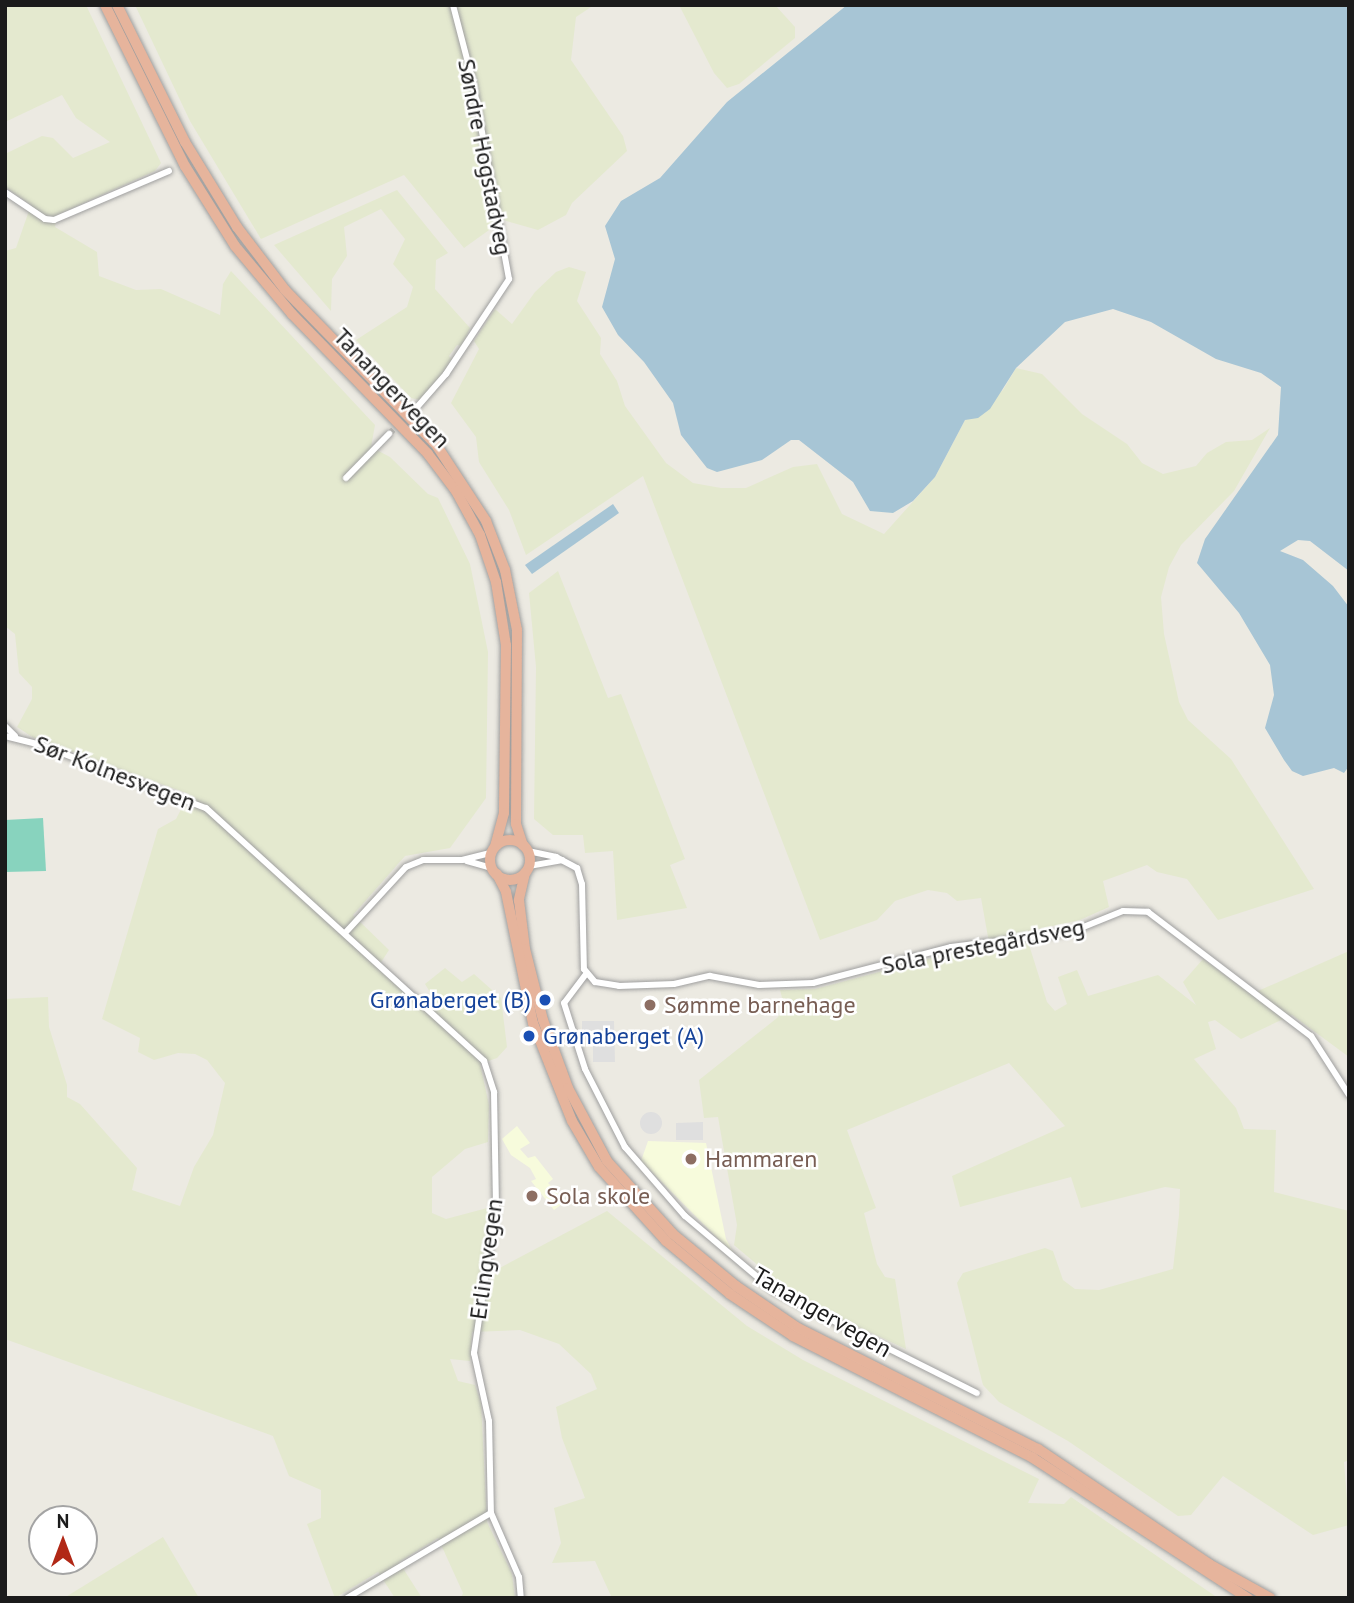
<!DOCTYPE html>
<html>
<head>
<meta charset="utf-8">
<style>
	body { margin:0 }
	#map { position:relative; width:1354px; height:1603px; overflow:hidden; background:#eceae2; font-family:"PT Sans",sans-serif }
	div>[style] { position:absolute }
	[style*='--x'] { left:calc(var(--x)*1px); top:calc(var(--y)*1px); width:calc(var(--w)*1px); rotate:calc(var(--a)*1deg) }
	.education>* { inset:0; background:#f7fbdc }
	.farmland>* { inset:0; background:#e4e9cf }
	.pitch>* { inset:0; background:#88d3be }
	.parking>* { inset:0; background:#dfdfdf }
	.round { border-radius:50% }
	.water>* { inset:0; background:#a7c5d5 }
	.minor-tunnel>* { height:6px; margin-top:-3px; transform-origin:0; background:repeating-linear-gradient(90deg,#c2c1ba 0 6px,transparent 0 9px) }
	.roads { filter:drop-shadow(0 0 2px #9f9f9f) drop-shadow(0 0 2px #9f9f9f) }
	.minor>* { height:6px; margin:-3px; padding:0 3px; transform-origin:3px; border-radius:3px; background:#fff }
	.trunk>* { height:10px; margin:-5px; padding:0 5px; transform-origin:5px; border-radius:5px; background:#e6b49c }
	.trunk>.ring { margin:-5px; padding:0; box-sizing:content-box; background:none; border:10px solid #e6b49c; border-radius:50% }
	.dots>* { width:19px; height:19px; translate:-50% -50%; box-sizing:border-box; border:4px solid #fff; border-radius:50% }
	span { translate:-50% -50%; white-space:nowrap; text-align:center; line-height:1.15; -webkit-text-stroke:5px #fff; paint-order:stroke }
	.street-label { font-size:24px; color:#1b1b1b }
	.transit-label { font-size:24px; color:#164399 }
	.right { translate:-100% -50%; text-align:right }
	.left { translate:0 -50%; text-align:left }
	.education-label { font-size:24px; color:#785e54 }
	.frame { position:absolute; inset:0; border:7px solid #1b1b1b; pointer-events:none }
	.north { position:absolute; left:28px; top:1505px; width:70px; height:70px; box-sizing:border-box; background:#fff; border:2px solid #a4a4a4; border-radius:50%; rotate:0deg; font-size:19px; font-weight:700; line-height:28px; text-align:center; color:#1b1b1b }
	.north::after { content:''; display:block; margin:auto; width:24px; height:32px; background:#b12816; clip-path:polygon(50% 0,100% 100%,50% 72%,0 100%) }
</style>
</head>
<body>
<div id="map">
	<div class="education">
		<div style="clip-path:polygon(517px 1126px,530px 1143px,520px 1149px,528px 1158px,535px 1156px,553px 1179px,548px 1183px,566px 1201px,554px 1210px,531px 1181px,536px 1179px,530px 1168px,511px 1155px,502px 1139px)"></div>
		<div style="clip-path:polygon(648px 1141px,706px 1143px,726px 1239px,736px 1257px,641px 1161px)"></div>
	</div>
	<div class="farmland">
		<div style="clip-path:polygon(5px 5px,86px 5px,161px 163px,155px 171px,57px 215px,55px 227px,97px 252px,99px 276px,136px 290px,161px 289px,220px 315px,223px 284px,231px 271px,375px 425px,371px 447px,390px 457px,428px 494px,438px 498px,470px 564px,488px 652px,486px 798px,450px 848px,405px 856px,353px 915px,389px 950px,378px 967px,427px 1013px,438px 1005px,425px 984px,445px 968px,462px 982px,474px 974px,501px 998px,507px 1047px,497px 1058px,480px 1064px,489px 1105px,488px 1142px,465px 1149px,432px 1177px,432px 1213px,446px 1219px,491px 1207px,483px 1270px,494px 1271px,607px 1211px,747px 1326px,803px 1360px,1039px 1479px,1028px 1503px,1064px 1504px,1071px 1497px,1218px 1598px,612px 1598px,595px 1561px,552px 1563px,561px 1543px,554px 1508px,585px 1498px,562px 1438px,556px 1407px,597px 1389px,591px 1374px,559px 1344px,520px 1330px,472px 1332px,470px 1361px,450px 1359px,458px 1381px,475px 1385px,481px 1403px,487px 1522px,512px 1574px,515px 1598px,461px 1598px,463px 1593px,438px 1538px,399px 1562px,422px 1598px,395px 1598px,378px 1572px,335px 1598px,307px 1524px,321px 1518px,321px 1490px,289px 1476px,273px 1436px,5px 1339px,5px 999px,48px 997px,49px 1027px,67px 1085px,67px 1097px,80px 1104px,137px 1168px,132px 1190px,180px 1206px,194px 1167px,213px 1135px,225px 1083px,207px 1060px,195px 1054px,178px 1053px,154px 1060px,138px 1052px,140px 1038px,102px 1019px,158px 829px,176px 819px,189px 794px,34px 738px,17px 727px,32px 699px,32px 687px,19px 673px,15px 634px,5px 626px,5px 251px,16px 248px,31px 205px,5px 187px,5px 154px,42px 136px,53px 138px,73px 158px,110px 142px,76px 118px,62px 95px,5px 122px)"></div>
		<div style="clip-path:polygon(135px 5px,594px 5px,576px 17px,571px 60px,623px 136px,627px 151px,572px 203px,566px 215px,538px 230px,503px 220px,464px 248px,404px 175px,261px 239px,190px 121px)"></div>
		<div style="clip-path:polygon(679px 5px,775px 5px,795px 27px,795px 38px,739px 84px,727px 88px,714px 73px)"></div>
		<div style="clip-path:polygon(397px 190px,448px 253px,436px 260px,435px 289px,470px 328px,462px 346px,457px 345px,449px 356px,452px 359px,425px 401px,411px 398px,356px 340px,407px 307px,413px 287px,393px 264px,405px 239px,381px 209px,344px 227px,347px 256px,332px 279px,331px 311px,274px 245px)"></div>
		<div style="clip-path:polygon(569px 267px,586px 272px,577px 301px,601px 338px,600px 354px,617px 381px,625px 406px,666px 463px,693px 483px,721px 488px,746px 488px,793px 467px,817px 464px,842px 514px,884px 534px,935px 477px,965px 420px,1003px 390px,1016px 368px,1042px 374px,1082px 414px,1127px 444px,1142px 463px,1163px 474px,1196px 466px,1207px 453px,1226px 442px,1252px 440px,1270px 428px,1234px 491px,1181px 545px,1169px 567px,1161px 597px,1164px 634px,1179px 702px,1188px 720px,1231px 759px,1314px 889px,1218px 920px,1187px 879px,1157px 872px,1147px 865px,1103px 881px,1109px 907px,1080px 920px,1025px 932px,1047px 1002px,1055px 1011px,1067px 1004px,1058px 977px,1077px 970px,1088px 996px,1158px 975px,1196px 1005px,1183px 982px,1203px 959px,1251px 994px,1349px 951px,1349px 1057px,1292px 1015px,1241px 1039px,1215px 1020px,1208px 1022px,1216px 1049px,1194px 1059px,1236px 1108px,1244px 1129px,1276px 1130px,1274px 1192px,1349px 1211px,1349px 1460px,1344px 1462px,1349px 1525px,1313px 1535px,1223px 1476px,1191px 1515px,1178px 1516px,1068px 1441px,999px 1402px,983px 1385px,957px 1283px,963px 1273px,1045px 1248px,1053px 1251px,1063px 1280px,1075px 1289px,1099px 1290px,1173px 1269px,1179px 1215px,1180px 1189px,1165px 1187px,1081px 1208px,1071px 1177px,960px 1207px,952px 1176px,1065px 1126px,1009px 1063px,847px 1130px,876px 1208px,864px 1213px,877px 1264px,885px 1277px,895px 1279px,906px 1349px,835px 1316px,778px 1282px,734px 1245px,737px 1225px,718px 1117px,704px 1118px,699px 1080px,777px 1018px,785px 1009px,780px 990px,815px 989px,943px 955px,990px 948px,981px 898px,957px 901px,947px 893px,928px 890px,895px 901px,877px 920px,820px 940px,643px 476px,526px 555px,509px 510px,479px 462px,476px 437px,451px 403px,479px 349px,474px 341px,495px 309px,512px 324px,535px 292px,556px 272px)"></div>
		<div style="clip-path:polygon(558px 571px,608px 698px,621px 694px,685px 859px,670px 865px,687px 908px,617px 920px,613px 851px,585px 853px,583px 835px,553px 835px,534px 819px,536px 667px,529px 593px)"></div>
		<div style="clip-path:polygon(163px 1537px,199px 1598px,64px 1598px)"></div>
	</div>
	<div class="pitch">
		<div style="clip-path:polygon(43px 818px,46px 871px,5px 872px,5px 820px)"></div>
	</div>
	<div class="parking">
		<div style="clip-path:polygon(582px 1021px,614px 1021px,615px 1062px,593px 1062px,593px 1040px,582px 1039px)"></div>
		<div class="round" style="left:640px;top:1112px;width:22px;height:22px"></div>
		<div style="clip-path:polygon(703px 1122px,703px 1140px,676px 1140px,676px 1123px)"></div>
	</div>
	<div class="water">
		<div style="clip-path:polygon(847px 5px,1349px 5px,1349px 571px,1310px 541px,1298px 540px,1280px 551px,1303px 560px,1333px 586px,1349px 607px,1349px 766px,1344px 773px,1334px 768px,1303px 776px,1292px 771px,1284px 760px,1265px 728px,1274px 695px,1270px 665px,1239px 613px,1197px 563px,1205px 539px,1278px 435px,1281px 387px,1261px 373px,1216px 359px,1151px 322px,1113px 309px,1065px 322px,1016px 368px,990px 409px,978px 418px,965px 420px,935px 477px,913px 501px,893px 513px,870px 511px,853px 482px,799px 440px,791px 440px,762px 460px,717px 472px,707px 468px,681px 435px,673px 403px,644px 362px,618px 335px,602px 307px,615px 259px,605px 226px,621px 201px,660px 178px,727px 102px)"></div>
		<div style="clip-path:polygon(613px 504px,619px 513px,532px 574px,525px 565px)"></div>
	</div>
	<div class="minor-tunnel">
		<div style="--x:389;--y:434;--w:40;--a:-44"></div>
	</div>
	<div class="roads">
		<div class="minor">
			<div style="--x:5;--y:192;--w:48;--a:34"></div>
			<div style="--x:45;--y:219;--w:9;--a:6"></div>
			<div style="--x:54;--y:220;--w:125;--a:-23.1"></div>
			<div style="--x:418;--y:406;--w:43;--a:-48.8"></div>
			<div style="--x:446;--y:374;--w:114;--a:-56.4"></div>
			<div style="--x:509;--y:279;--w:200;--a:-100.4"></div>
			<div style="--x:473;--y:82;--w:80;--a:-104.6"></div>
			<div style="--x:346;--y:478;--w:62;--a:-45.7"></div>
			<div style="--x:5;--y:726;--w:14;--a:45"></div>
			<div style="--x:5;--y:736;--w:34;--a:14"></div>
			<div style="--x:38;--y:744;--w:180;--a:20.9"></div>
			<div style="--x:206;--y:808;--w:376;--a:42.3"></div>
			<div style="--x:484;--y:1061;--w:33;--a:72"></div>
			<div style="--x:494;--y:1092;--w:112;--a:89"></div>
			<div style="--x:496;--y:1204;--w:151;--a:98.4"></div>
			<div style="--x:474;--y:1353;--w:70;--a:77.6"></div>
			<div style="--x:489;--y:1421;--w:92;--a:88.8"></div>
			<div style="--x:491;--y:1513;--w:70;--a:66.4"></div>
			<div style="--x:519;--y:1577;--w:21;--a:85"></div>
			<div style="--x:528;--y:851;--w:29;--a:12"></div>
			<div style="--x:556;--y:857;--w:24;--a:28"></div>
			<div style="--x:577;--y:868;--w:17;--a:73"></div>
			<div style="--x:582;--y:884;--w:85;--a:88.7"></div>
			<div style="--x:584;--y:969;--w:17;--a:50"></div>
			<div style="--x:595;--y:982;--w:24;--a:9"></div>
			<div style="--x:619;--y:986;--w:55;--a:-2.1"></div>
			<div style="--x:674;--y:984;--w:37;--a:-13"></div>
			<div style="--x:710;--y:976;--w:50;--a:10.4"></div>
			<div style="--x:759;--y:985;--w:54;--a:-2.1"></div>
			<div style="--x:813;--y:983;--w:143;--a:-14.6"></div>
			<div style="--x:951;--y:947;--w:121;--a:-7.1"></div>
			<div style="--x:1071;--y:932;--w:56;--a:-22"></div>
			<div style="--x:1123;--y:911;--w:25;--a:2"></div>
			<div style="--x:1148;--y:912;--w:205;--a:37.3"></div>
			<div style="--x:1311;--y:1036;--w:70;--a:57.2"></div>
			<div style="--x:467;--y:861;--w:26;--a:16"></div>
			<div style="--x:529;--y:866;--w:34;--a:-10"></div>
			<div style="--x:346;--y:932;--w:88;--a:-47.3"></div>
			<div style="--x:406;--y:867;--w:18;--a:-22"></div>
			<div style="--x:423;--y:860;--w:39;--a:0"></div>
			<div style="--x:462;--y:860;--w:30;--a:-14"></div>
			<div style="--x:586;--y:974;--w:36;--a:127"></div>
			<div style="--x:564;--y:1003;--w:69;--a:72.3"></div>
			<div style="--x:585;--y:1069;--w:88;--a:62.9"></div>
			<div style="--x:625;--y:1147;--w:91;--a:49"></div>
			<div style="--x:685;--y:1216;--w:116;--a:40.1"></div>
			<div style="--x:774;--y:1291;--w:227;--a:26.7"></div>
			<div style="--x:347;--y:1598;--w:167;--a:-30.6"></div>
		</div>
		<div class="trunk">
			<div style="--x:105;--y:5;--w:180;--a:63.6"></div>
			<div style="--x:185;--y:166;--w:94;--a:58"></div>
			<div style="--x:235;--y:246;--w:89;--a:50"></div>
			<div style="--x:292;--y:314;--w:195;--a:45.8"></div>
			<div style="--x:428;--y:454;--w:46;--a:52.9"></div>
			<div style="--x:456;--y:491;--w:50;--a:61.4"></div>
			<div style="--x:480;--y:535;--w:50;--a:71.2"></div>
			<div style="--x:496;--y:582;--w:64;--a:81"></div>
			<div style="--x:506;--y:645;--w:168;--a:90.7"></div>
			<div style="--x:504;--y:813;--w:34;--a:105"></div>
			<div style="--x:117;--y:5;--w:153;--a:63.6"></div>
			<div style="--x:185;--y:142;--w:100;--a:58.5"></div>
			<div style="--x:237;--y:227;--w:79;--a:52.7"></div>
			<div style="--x:285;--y:290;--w:218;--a:45.7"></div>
			<div style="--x:437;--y:446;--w:90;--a:56.8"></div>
			<div style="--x:486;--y:521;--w:53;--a:68.8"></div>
			<div style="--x:505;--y:570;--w:61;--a:78.7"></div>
			<div style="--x:517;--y:630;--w:194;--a:90.3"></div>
			<div style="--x:516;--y:824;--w:22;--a:72"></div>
			<div class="ring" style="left:490px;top:840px;width:30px;height:30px"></div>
			<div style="--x:525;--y:873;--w:28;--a:103"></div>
			<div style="--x:519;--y:900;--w:49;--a:83"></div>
			<div style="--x:525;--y:949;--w:73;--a:75.8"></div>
			<div style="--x:543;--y:1020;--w:72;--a:69.8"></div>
			<div style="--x:568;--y:1088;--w:83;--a:61.9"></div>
			<div style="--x:607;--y:1161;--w:98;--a:47.9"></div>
			<div style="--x:673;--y:1234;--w:82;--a:39.5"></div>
			<div style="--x:736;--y:1286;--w:75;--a:34.1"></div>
			<div style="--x:798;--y:1328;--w:269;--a:26.8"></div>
			<div style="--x:1038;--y:1449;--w:206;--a:33.9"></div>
			<div style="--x:1209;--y:1564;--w:70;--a:29.1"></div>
			<div style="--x:497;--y:874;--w:20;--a:63"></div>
			<div style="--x:506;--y:892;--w:134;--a:78.4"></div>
			<div style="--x:533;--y:1023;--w:105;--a:68.3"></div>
			<div style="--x:572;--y:1121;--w:53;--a:59.6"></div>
			<div style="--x:599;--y:1167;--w:100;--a:47.8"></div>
			<div style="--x:666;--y:1241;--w:83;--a:39.6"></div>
			<div style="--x:730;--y:1294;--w:76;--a:33.7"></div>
			<div style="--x:793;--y:1336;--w:269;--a:26.9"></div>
			<div style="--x:1033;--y:1458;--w:257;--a:33.1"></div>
		</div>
	</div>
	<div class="dots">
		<div style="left:545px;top:1000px;background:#1a4fb4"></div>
		<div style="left:650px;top:1005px;background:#8d6e63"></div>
		<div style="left:529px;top:1036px;background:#1a4fb4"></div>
		<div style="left:691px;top:1159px;background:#8d6e63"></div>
		<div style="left:532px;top:1196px;background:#8d6e63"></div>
	</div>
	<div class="street-label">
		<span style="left:485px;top:157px;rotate:79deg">Søndre Hogstadveg</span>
		<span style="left:392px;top:388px;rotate:46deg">Tanangervegen</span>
		<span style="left:115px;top:773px;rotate:21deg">Sør Kolnesvegen</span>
		<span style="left:983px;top:946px;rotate:-11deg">Sola prestegårdsveg</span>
		<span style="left:486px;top:1259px;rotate:-82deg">Erlingvegen</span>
		<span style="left:822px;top:1312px;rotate:30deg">Tanangervegen</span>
	</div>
	<div class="transit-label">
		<span class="right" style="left:531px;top:1000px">Grønaberget (B)</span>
		<span class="left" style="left:543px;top:1036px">Grønaberget (A)</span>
	</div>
	<div class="education-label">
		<span class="left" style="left:664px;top:1005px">Sømme barnehage</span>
		<span class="left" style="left:705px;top:1159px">Hammaren</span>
		<span class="left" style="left:546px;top:1196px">Sola skole</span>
	</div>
	<div class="frame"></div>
	<div class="north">N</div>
</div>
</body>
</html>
